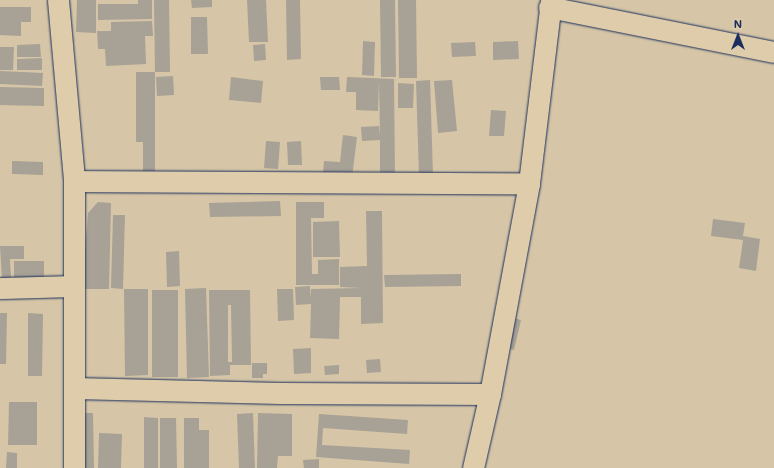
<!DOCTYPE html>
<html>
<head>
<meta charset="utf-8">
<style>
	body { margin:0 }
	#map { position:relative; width:774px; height:468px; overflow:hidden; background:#d6c6a7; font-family:Mali,sans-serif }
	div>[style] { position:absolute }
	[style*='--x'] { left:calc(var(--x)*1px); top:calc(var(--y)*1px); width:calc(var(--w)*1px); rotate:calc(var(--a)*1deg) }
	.building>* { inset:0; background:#a8a195 }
	.roads { filter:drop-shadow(0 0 1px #1b2f5e) drop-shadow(0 0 1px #1b2f5e) }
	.minor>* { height:21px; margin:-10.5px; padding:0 10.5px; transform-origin:10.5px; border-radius:10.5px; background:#deccaa }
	span { translate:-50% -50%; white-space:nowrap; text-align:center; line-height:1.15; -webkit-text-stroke:3px #deccaa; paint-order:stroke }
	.north { position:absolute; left:718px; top:16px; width:40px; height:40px; -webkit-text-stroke:3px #deccaa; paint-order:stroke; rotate:0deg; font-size:11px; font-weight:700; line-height:16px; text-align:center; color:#1b2f5e }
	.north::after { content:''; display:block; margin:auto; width:14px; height:18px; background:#1b2f5e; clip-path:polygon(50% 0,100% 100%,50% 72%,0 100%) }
</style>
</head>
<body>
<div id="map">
	<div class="building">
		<div style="clip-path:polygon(77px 0,96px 0,96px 33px,76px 32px)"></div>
		<div style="clip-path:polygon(138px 0,152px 0,152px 19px,98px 20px,98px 4px,138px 4px)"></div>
		<div style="clip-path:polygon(154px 0,169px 0,170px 72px,155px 72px)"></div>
		<div style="clip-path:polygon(191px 0,212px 0,212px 7px,192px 8px)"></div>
		<div style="clip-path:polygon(247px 0,266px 0,268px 42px,249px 42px)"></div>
		<div style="clip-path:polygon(286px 0,300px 0,301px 59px,287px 60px)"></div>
		<div style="clip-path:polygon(380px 0,395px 0,396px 77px,381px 77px)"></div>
		<div style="clip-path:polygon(398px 0,416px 0,417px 78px,399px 78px)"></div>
		<div style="clip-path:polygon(0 7px,31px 7px,31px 22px,21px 22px,21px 36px,0 35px)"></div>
		<div style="clip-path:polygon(191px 17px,207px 17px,208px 54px,191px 54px)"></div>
		<div style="clip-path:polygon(152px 21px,153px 36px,145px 36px,146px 64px,106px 66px,105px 49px,98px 49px,97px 31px,111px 31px,111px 22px)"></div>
		<div style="clip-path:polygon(363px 41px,375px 42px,374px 76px,362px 75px)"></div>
		<div style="clip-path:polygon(518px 41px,519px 59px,493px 60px,493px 42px)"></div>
		<div style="clip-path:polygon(475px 42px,476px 56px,452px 57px,451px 43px)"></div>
		<div style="clip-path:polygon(40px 44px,41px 57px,17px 57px,17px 45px)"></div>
		<div style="clip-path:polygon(265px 44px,266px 60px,254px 61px,253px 45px)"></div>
		<div style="clip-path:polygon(0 47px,14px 47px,13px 70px,0 70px)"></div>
		<div style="clip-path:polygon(42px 58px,42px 70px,17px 70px,17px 59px)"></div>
		<div style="clip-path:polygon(0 71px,43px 73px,42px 86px,0 84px)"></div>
		<div style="clip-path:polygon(136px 72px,155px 72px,155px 177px,143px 177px,143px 142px,136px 142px)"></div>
		<div style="clip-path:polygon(173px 76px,174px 95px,157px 96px,156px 77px)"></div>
		<div style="clip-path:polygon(231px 77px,263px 81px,261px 103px,229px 100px)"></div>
		<div style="clip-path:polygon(320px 77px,339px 77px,340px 90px,321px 90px)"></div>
		<div style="clip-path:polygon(347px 77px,394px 79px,395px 177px,380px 177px,380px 140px,362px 141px,361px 127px,379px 126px,380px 136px,379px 81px,378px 111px,356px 110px,356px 92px,346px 92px)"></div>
		<div style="clip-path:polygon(430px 80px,433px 176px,419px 176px,416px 81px)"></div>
		<div style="clip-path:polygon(452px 80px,457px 131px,438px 133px,434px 81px)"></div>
		<div style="clip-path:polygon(398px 83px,414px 84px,413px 108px,398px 108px)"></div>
		<div style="clip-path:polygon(0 87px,44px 88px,44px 106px,0 105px)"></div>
		<div style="clip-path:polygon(491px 110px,506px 111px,504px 136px,489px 136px)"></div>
		<div style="clip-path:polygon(343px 135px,357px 137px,352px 178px,323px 174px,324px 161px,340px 162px)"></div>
		<div style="clip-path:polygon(266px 141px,280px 142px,278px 169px,264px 168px)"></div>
		<div style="clip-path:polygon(301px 141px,302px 165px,288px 165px,287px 142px)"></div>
		<div style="clip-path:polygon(12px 161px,43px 162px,43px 175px,12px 174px)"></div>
		<div style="clip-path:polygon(280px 201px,281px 216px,210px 217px,209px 203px)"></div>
		<div style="clip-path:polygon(98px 202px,111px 203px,109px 289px,82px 289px,88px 213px)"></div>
		<div style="clip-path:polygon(296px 202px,324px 202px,324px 218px,311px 218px,312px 274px,318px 274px,318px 260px,339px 259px,339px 285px,296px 285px)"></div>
		<div style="clip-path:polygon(366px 211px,382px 211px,383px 323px,361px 324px,361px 297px,340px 297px,339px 339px,310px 338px,311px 304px,296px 305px,295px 287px,310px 286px,310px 298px,311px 289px,361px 288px,340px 287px,340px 267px,367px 266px)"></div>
		<div style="clip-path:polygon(113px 215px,125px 215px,123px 289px,111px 288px)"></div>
		<div style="clip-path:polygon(713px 219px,745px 223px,743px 236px,760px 239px,756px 271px,739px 268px,743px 240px,711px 236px)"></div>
		<div style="clip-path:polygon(339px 221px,340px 257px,313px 257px,313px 222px)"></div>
		<div style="clip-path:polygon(0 246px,24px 246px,24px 259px,10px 259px,11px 279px,2px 279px)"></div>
		<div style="clip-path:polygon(179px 251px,180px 286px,167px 287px,166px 252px)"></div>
		<div style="clip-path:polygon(14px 261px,44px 261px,44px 282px,14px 283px)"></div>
		<div style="clip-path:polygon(461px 274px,461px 286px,385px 287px,384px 275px)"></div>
		<div style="clip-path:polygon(206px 288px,209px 377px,187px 378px,185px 289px)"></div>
		<div style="clip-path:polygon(124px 289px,148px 289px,148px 375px,125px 376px)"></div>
		<div style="clip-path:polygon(277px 289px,293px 289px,294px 320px,278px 321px)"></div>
		<div style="clip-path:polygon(152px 290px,178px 290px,178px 377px,152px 377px)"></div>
		<div style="clip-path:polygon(evenodd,209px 290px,250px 290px,251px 365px,230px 365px,230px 375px,210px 376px,209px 290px,228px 305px,231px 305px,232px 362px,228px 362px,228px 305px)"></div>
		<div style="clip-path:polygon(0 313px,7px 313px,6px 364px,0 364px)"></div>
		<div style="clip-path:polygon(28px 313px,43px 314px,42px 376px,28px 376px)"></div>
		<div style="clip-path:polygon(511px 317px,521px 320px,514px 350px,504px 347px)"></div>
		<div style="clip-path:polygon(311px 348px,311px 373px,294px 374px,293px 349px)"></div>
		<div style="clip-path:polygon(380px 359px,381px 372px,367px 373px,366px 360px)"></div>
		<div style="clip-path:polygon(252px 363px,267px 363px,267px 374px,263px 374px,263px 378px,252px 378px)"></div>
		<div style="clip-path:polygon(339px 365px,339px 374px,325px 375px,324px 366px)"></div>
		<div style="clip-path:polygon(9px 402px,37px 402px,37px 445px,8px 445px)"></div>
		<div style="clip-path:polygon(76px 413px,93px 413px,94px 468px,77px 468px)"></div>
		<div style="clip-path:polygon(253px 413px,255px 468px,239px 468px,237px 414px)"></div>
		<div style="clip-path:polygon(258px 413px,292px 414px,292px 456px,278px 456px,277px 468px,257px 468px)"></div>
		<div style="clip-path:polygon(319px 414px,408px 420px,407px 434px,323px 428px,322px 445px,410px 450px,409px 464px,316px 457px)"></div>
		<div style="clip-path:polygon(144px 417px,158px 418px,158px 468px,144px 468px)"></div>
		<div style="clip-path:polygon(160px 418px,176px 418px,177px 468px,160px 468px)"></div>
		<div style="clip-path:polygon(184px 418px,199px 418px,199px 430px,209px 430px,209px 468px,184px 468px)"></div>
		<div style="clip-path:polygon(99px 433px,122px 434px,121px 468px,98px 468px)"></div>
		<div style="clip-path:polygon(7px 452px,17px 453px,17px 468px,6px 468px)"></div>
		<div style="clip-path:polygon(319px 459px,319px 468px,304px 468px,303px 460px)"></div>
	</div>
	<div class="roads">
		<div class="minor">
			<div style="--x:58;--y:0;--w:182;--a:84.9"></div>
			<div style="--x:74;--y:181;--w:287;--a:90"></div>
			<div style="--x:549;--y:7;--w:229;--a:11.3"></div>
			<div style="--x:74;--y:181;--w:455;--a:0.3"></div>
			<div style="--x:0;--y:288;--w:72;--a:-1.6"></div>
			<div style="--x:74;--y:388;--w:206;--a:1.4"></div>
			<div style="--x:280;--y:393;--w:210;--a:0.3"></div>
			<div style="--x:473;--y:468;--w:76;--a:-77.1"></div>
			<div style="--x:490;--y:394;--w:215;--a:-79.5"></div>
			<div style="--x:529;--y:183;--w:184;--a:-83.1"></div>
		</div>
	</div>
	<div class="north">N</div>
</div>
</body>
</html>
